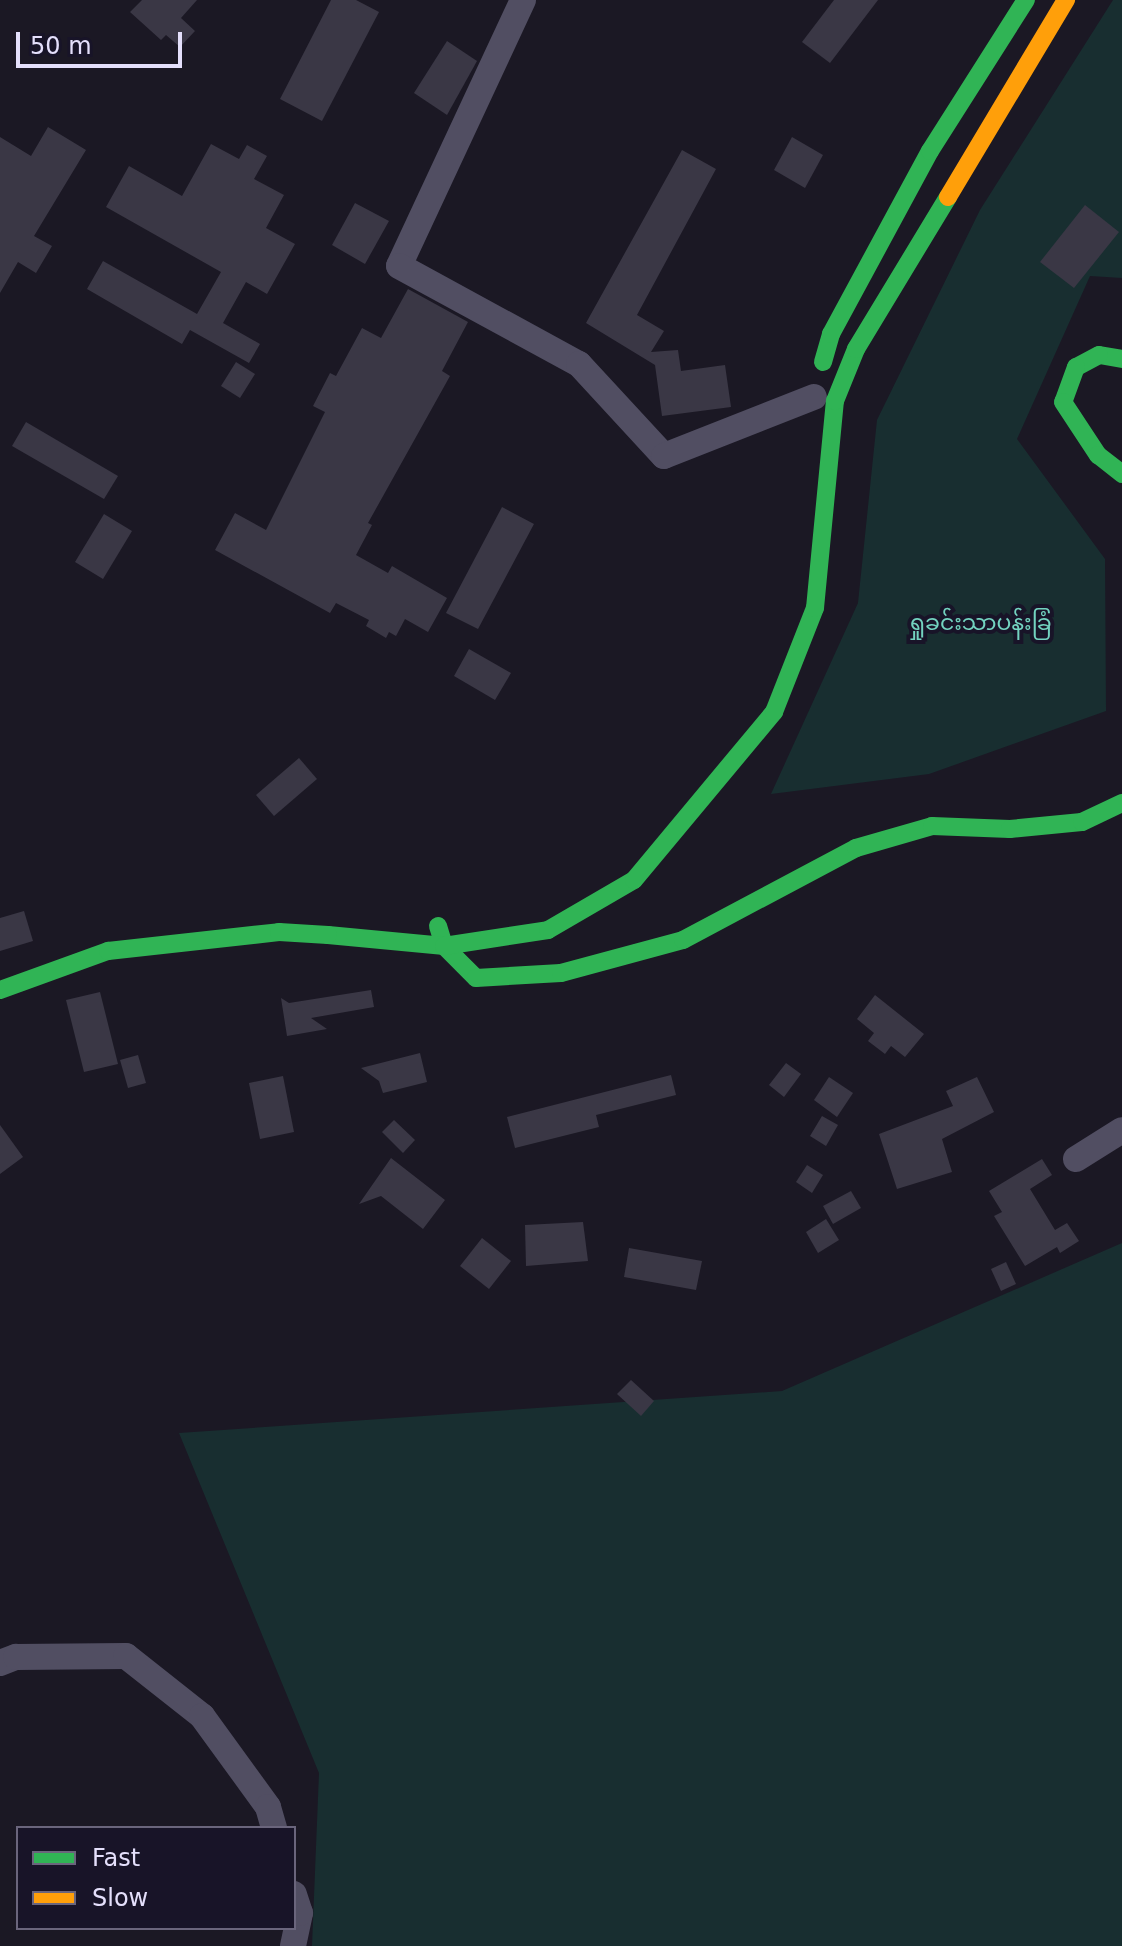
<!DOCTYPE html>
<html>
<head>
<meta charset="utf-8">
<style>
	body { margin:0 }
	#map { position:relative; width:1122px; height:1946px; overflow:hidden; background:#1b1824; font-family:"DejaVu Sans","Noto Sans Myanmar",sans-serif }
	div>[style] { position:absolute }
	[style*='--x'] { left:calc(var(--x)*1px); top:calc(var(--y)*1px); width:calc(var(--w)*1px); rotate:calc(var(--a)*1deg) }
	.green>* { inset:0; background:#182e30 }
	.building>* { inset:0; background:#3a3745 }
	.street>* { height:26px; margin:-13px; padding:0 13px; transform-origin:13px; border-radius:13px; background:#514e62 }
	.fast>* { height:18px; margin:-9px; padding:0 9px; transform-origin:9px; border-radius:9px; background:#30b455 }
	.slow>* { height:18px; margin:-9px; padding:0 9px; transform-origin:9px; border-radius:9px; background:#ff9f0a }
	span { translate:-50% -50%; white-space:nowrap; text-align:center; line-height:1.15; -webkit-text-stroke:8px #181428; paint-order:stroke }
	.park-label { font-size:22px; color:#73d3c0 }
	.legend { position:absolute; left:16px; top:1826px; width:280px; height:104px; box-sizing:border-box; background:#181428; border:2px solid #6a657c; margin:0; padding:10px 14px; list-style:none; font-size:24px; color:#e4dffb }
	.legend li { display:flex; align-items:center; gap:16px; height:40px }
	.legend b { width:40px; border:2px solid #6a657c }
	.scale { position:absolute; left:16px; top:32px; width:166px; height:36px; box-sizing:border-box; border:4px solid #e4dffb; border-top:0; padding-left:10px; font-size:24px; line-height:28px; white-space:nowrap; color:#e4dffb; -webkit-text-stroke:6px #181428; paint-order:stroke }
</style>
</head>
<body>
<div id="map">
	<div class="green">
		<div style="clip-path:polygon(1113px 0,1122px 0,1122px 278px,1090px 276px,1017px 439px,1105px 559px,1106px 711px,929px 774px,771px 794px,858px 603px,877px 420px,980px 210px)"></div>
		<div style="clip-path:polygon(1122px 1243px,1122px 1946px,312px 1946px,319px 1773px,179px 1433px,782px 1391px)"></div>
	</div>
	<div class="building">
		<div style="clip-path:polygon(142px 0,197px 0,181px 18px,195px 31px,180px 47px,166px 35px,161px 40px,130px 12px)"></div>
		<div style="clip-path:polygon(331px 0,356px 0,379px 12px,322px 121px,280px 99px)"></div>
		<div style="clip-path:polygon(834px 0,878px 0,830px 63px,802px 42px)"></div>
		<div style="clip-path:polygon(447px 41px,477px 61px,447px 115px,414px 93px)"></div>
		<div style="clip-path:polygon(48px 127px,86px 150px,34px 236px,52px 246px,36px 273px,18px 262px,0 293px,0 137px,31px 156px)"></div>
		<div style="clip-path:polygon(792px 137px,823px 155px,805px 188px,774px 170px)"></div>
		<div style="clip-path:polygon(211px 144px,239px 159px,247px 145px,267px 156px,254px 179px,284px 195px,266px 228px,295px 244px,267px 294px,246px 282px,223px 323px,260px 344px,249px 363px,190px 330px,182px 344px,87px 289px,103px 261px,197px 314px,221px 272px,106px 207px,129px 166px,182px 196px)"></div>
		<div style="clip-path:polygon(682px 150px,716px 169px,637px 315px,664px 331px,651px 352px,678px 350px,681px 371px,725px 365px,731px 407px,662px 416px,655px 365px,586px 323px)"></div>
		<div style="clip-path:polygon(355px 203px,389px 221px,365px 264px,332px 245px)"></div>
		<div style="clip-path:polygon(1085px 205px,1119px 232px,1074px 288px,1040px 262px)"></div>
		<div style="clip-path:polygon(408px 289px,468px 322px,442px 371px,450px 376px,368px 523px,372px 525px,356px 555px,388px 573px,392px 566px,447px 598px,428px 632px,405px 619px,396px 636px,389px 632px,386px 638px,366px 626px,369px 620px,336px 603px,330px 613px,215px 550px,235px 513px,266px 530px,325px 412px,313px 406px,330px 373px,336px 376px,362px 328px,381px 338px)"></div>
		<div style="clip-path:polygon(236px 362px,255px 374px,240px 398px,221px 386px)"></div>
		<div style="clip-path:polygon(26px 422px,118px 476px,104px 499px,12px 446px)"></div>
		<div style="clip-path:polygon(502px 507px,534px 524px,478px 629px,446px 613px)"></div>
		<div style="clip-path:polygon(104px 514px,132px 531px,103px 579px,75px 562px)"></div>
		<div style="clip-path:polygon(469px 649px,511px 673px,495px 700px,454px 676px)"></div>
		<div style="clip-path:polygon(299px 758px,317px 779px,274px 816px,256px 795px)"></div>
		<div style="clip-path:polygon(24px 911px,33px 941px,0 951px,0 918px)"></div>
		<div style="clip-path:polygon(371px 990px,374px 1007px,311px 1018px,327px 1029px,287px 1036px,281px 998px,289px 1003px)"></div>
		<div style="clip-path:polygon(100px 992px,118px 1064px,84px 1072px,66px 1000px)"></div>
		<div style="clip-path:polygon(875px 995px,924px 1034px,905px 1057px,891px 1046px,885px 1054px,868px 1041px,874px 1033px,857px 1019px)"></div>
		<div style="clip-path:polygon(420px 1053px,427px 1082px,383px 1093px,379px 1081px,361px 1068px)"></div>
		<div style="clip-path:polygon(138px 1055px,146px 1083px,128px 1088px,120px 1060px)"></div>
		<div style="clip-path:polygon(786px 1063px,801px 1074px,784px 1097px,769px 1085px)"></div>
		<div style="clip-path:polygon(671px 1075px,676px 1095px,596px 1115px,599px 1127px,515px 1148px,507px 1117px)"></div>
		<div style="clip-path:polygon(283px 1076px,294px 1132px,260px 1139px,249px 1083px)"></div>
		<div style="clip-path:polygon(829px 1077px,853px 1093px,837px 1117px,814px 1100px)"></div>
		<div style="clip-path:polygon(977px 1077px,994px 1112px,942px 1139px,952px 1172px,897px 1189px,879px 1134px,953px 1106px,946px 1091px)"></div>
		<div style="clip-path:polygon(822px 1116px,838px 1125px,826px 1146px,810px 1136px)"></div>
		<div style="clip-path:polygon(394px 1120px,415px 1140px,403px 1153px,382px 1132px)"></div>
		<div style="clip-path:polygon(0 1125px,23px 1157px,0 1174px)"></div>
		<div style="clip-path:polygon(391px 1158px,445px 1200px,423px 1229px,381px 1196px,359px 1204px)"></div>
		<div style="clip-path:polygon(1042px 1159px,1052px 1175px,1030px 1189px,1055px 1230px,1067px 1223px,1079px 1241px,1060px 1253px,1057px 1247px,1025px 1266px,994px 1216px,1002px 1212px,989px 1191px)"></div>
		<div style="clip-path:polygon(807px 1165px,823px 1175px,812px 1193px,796px 1182px)"></div>
		<div style="clip-path:polygon(851px 1191px,861px 1208px,833px 1224px,823px 1206px)"></div>
		<div style="clip-path:polygon(826px 1219px,839px 1240px,818px 1253px,806px 1232px)"></div>
		<div style="clip-path:polygon(583px 1222px,588px 1261px,526px 1266px,525px 1225px)"></div>
		<div style="clip-path:polygon(482px 1238px,511px 1261px,489px 1289px,460px 1266px)"></div>
		<div style="clip-path:polygon(629px 1248px,702px 1261px,696px 1290px,624px 1277px)"></div>
		<div style="clip-path:polygon(1006px 1262px,1016px 1284px,1001px 1291px,991px 1269px)"></div>
		<div style="clip-path:polygon(631px 1380px,654px 1401px,641px 1416px,617px 1394px)"></div>
	</div>
	<div class="street">
		<div style="--x:523;--y:0;--w:293;--a:115"></div>
		<div style="--x:399;--y:266;--w:205;--a:28.6"></div>
		<div style="--x:579;--y:364;--w:125;--a:47.3"></div>
		<div style="--x:664;--y:456;--w:161;--a:-21.5"></div>
		<div style="--x:1076;--y:1159;--w:54;--a:-32.2"></div>
		<div style="--x:0;--y:1663;--w:17;--a:-21"></div>
		<div style="--x:16;--y:1657;--w:110;--a:-0.5"></div>
		<div style="--x:126;--y:1656;--w:97;--a:38.3"></div>
		<div style="--x:202;--y:1716;--w:112;--a:54"></div>
		<div style="--x:268;--y:1807;--w:22;--a:74"></div>
		<div style="--x:293;--y:1946;--w:34;--a:-78"></div>
		<div style="--x:300;--y:1913;--w:20;--a:-108"></div>
	</div>
	<div class="fast">
		<div style="--x:1122;--y:359;--w:23;--a:-170"></div>
		<div style="--x:1099;--y:355;--w:26;--a:152"></div>
		<div style="--x:1076;--y:367;--w:37;--a:110"></div>
		<div style="--x:1063;--y:402;--w:64;--a:56.6"></div>
		<div style="--x:1098;--y:455;--w:31;--a:38"></div>
		<div style="--x:823;--y:362;--w:29;--a:-74"></div>
		<div style="--x:831;--y:334;--w:208;--a:-61.6"></div>
		<div style="--x:930;--y:151;--w:179;--a:-57.6"></div>
		<div style="--x:438;--y:926;--w:21;--a:73"></div>
		<div style="--x:444;--y:946;--w:45;--a:45"></div>
		<div style="--x:476;--y:978;--w:85;--a:-3.4"></div>
		<div style="--x:561;--y:973;--w:126;--a:-15.1"></div>
		<div style="--x:683;--y:940;--w:196;--a:-28"></div>
		<div style="--x:856;--y:848;--w:79;--a:-16.1"></div>
		<div style="--x:932;--y:826;--w:78;--a:2.2"></div>
		<div style="--x:1010;--y:829;--w:72;--a:-5.6"></div>
		<div style="--x:1082;--y:822;--w:44;--a:-25.4"></div>
		<div style="--x:328;--y:935;--w:117;--a:5.4"></div>
		<div style="--x:444;--y:946;--w:105;--a:-8.7"></div>
		<div style="--x:548;--y:930;--w:99;--a:-30.2"></div>
		<div style="--x:634;--y:880;--w:219;--a:-50.2"></div>
		<div style="--x:774;--y:712;--w:112;--a:-68.5"></div>
		<div style="--x:815;--y:608;--w:208;--a:-84.5"></div>
		<div style="--x:835;--y:401;--w:56;--a:-68"></div>
		<div style="--x:856;--y:349;--w:178;--a:-58.8"></div>
		<div style="--x:0;--y:990;--w:115;--a:-19.9"></div>
		<div style="--x:108;--y:951;--w:172;--a:-6.3"></div>
		<div style="--x:279;--y:932;--w:49;--a:3.5"></div>
	</div>
	<div class="slow">
		<div style="--x:948;--y:197;--w:230;--a:-59.1"></div>
	</div>
	<div class="park-label">
		<span style="left:980px;top:623px">ရှုခင်းသာပန်းခြံ</span>
	</div>
	<ul class="legend">
	<li><b style="height:10px;background:#30b455"></b>Fast</li>
	<li><b style="height:10px;background:#ff9f0a"></b>Slow</li>
	</ul>
	<div class="scale">50 m</div>
</div>
</body>
</html>
